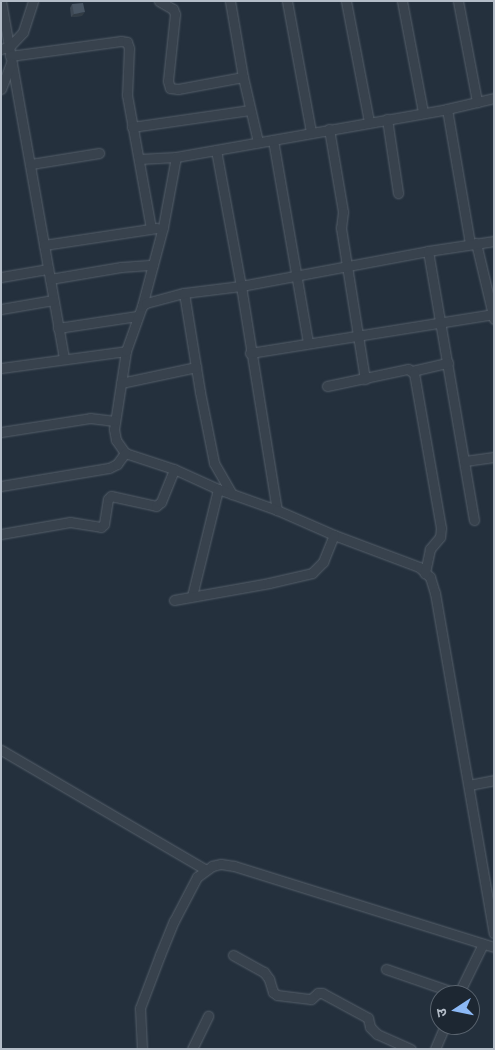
<!DOCTYPE html>
<html>
<head>
<meta charset="utf-8">
<style>
	body { margin:0 }
	#map { position:relative; width:495px; height:1050px; overflow:hidden; background:#24303d; font-family:"Asap Condensed","Noto Sans Devanagari",sans-serif }
	div>[style] { position:absolute }
	[style*='--x'] { left:calc(var(--x)*1px); top:calc(var(--y)*1px); width:calc(var(--w)*1px); rotate:calc(var(--a)*1deg) }
	.roads { filter:drop-shadow(0 0 1px #56606b) drop-shadow(0 0 1px #56606b) }
	.minor>* { height:9px; margin:-4.5px; padding:0 4.5px; transform-origin:4.5px; border-radius:4.5px; background:#38424d }
	.wall>* { inset:0; background:#3e4955 }
	.shaded-wall>* { inset:0; background:#323c45 }
	.building>* { inset:0; background:#485563 }
	span { translate:-50% -50%; white-space:nowrap; text-align:center; line-height:1.15; -webkit-text-stroke:4.5px #1d2732; paint-order:stroke }
	.frame { position:absolute; inset:0; border:2px solid #b4bdc8; pointer-events:none }
	.north { position:absolute; left:430px; top:985px; width:50px; height:50px; box-sizing:border-box; background:#1d2732; border:1px solid #59636e; border-radius:50%; rotate:259deg; font-size:14px; font-weight:700; line-height:20px; text-align:center; color:#b4bdc8 }
	.north::after { content:''; display:block; margin:auto; width:18px; height:22px; background:#8cb9f6; clip-path:polygon(50% 0,100% 100%,50% 72%,0 100%) }
</style>
</head>
<body>
<div id="map">
	<div class="roads">
		<div class="minor">
			<div style="--x:1;--y:1;--w:363;--a:80"></div>
			<div style="--x:159;--y:1;--w:16;--a:30"></div>
			<div style="--x:173;--y:9;--w:5;--a:68"></div>
			<div style="--x:175;--y:14;--w:67;--a:96"></div>
			<div style="--x:168;--y:81;--w:7;--a:74"></div>
			<div style="--x:170;--y:88;--w:8;--a:7"></div>
			<div style="--x:178;--y:89;--w:66;--a:-10.5"></div>
			<div style="--x:230;--y:1;--w:77;--a:80.3"></div>
			<div style="--x:243;--y:77;--w:67;--a:77"></div>
			<div style="--x:287;--y:1;--w:133;--a:79.6"></div>
			<div style="--x:346;--y:1;--w:123;--a:79.2"></div>
			<div style="--x:402;--y:1;--w:113;--a:79.3"></div>
			<div style="--x:458;--y:1;--w:103;--a:79.3"></div>
			<div style="--x:1;--y:49;--w:9;--a:-18"></div>
			<div style="--x:10;--y:46;--w:19;--a:-47"></div>
			<div style="--x:23;--y:32;--w:33;--a:-72"></div>
			<div style="--x:10;--y:56;--w:112;--a:-7.7"></div>
			<div style="--x:121;--y:41;--w:6;--a:9"></div>
			<div style="--x:127;--y:42;--w:6;--a:72"></div>
			<div style="--x:129;--y:48;--w:47;--a:92.4"></div>
			<div style="--x:127;--y:95;--w:135;--a:79.8"></div>
			<div style="--x:1;--y:89;--w:28;--a:-69"></div>
			<div style="--x:447;--y:109;--w:137;--a:80.3"></div>
			<div style="--x:387;--y:119;--w:75;--a:81.5"></div>
			<div style="--x:132;--y:127;--w:119;--a:-8.2"></div>
			<div style="--x:329;--y:129;--w:84;--a:80.4"></div>
			<div style="--x:343;--y:212;--w:16;--a:97"></div>
			<div style="--x:341;--y:228;--w:153;--a:81"></div>
			<div style="--x:273;--y:140;--w:206;--a:80.2"></div>
			<div style="--x:216;--y:150;--w:138;--a:79.6"></div>
			<div style="--x:241;--y:286;--w:227;--a:80.9"></div>
			<div style="--x:139;--y:159;--w:37;--a:-3"></div>
			<div style="--x:176;--y:157;--w:275;--a:-10"></div>
			<div style="--x:447;--y:109;--w:48;--a:-13.2"></div>
			<div style="--x:31;--y:164;--w:69;--a:-9.2"></div>
			<div style="--x:476;--y:243;--w:78;--a:76.7"></div>
			<div style="--x:44;--y:245;--w:114;--a:-8.6"></div>
			<div style="--x:428;--y:251;--w:273;--a:80.3"></div>
			<div style="--x:1;--y:277;--w:48;--a:-9.7"></div>
			<div style="--x:50;--y:279;--w:72;--a:-9.6"></div>
			<div style="--x:121;--y:267;--w:32;--a:-4"></div>
			<div style="--x:184;--y:293;--w:100;--a:80.8"></div>
			<div style="--x:200;--y:392;--w:72;--a:78.8"></div>
			<div style="--x:214;--y:463;--w:36;--a:60"></div>
			<div style="--x:142;--y:306;--w:82;--a:-75.1"></div>
			<div style="--x:163;--y:227;--w:71;--a:-79.5"></div>
			<div style="--x:1;--y:309;--w:53;--a:-9.8"></div>
			<div style="--x:58;--y:328;--w:80;--a:-8.6"></div>
			<div style="--x:126;--y:351;--w:79;--a:98.7"></div>
			<div style="--x:114;--y:429;--w:11;--a:80"></div>
			<div style="--x:116;--y:440;--w:16;--a:55"></div>
			<div style="--x:125;--y:453;--w:52;--a:18.1"></div>
			<div style="--x:174;--y:469;--w:48;--a:24.4"></div>
			<div style="--x:218;--y:489;--w:63;--a:19.6"></div>
			<div style="--x:277;--y:510;--w:62;--a:23.7"></div>
			<div style="--x:334;--y:535;--w:91;--a:20.6"></div>
			<div style="--x:419;--y:567;--w:15;--a:42"></div>
			<div style="--x:430;--y:577;--w:17;--a:73"></div>
			<div style="--x:435;--y:593;--w:345;--a:80.2"></div>
			<div style="--x:250;--y:353;--w:247;--a:-9.1"></div>
			<div style="--x:1;--y:368;--w:126;--a:-7.7"></div>
			<div style="--x:126;--y:351;--w:48;--a:-70.4"></div>
			<div style="--x:142;--y:306;--w:5;--a:-37"></div>
			<div style="--x:146;--y:303;--w:39;--a:-15"></div>
			<div style="--x:184;--y:293;--w:57;--a:-7"></div>
			<div style="--x:241;--y:286;--w:190;--a:-10.6"></div>
			<div style="--x:428;--y:251;--w:67;--a:-8.6"></div>
			<div style="--x:412;--y:371;--w:37;--a:-13"></div>
			<div style="--x:121;--y:383;--w:77;--a:-12"></div>
			<div style="--x:327;--y:386;--w:83;--a:-11.9"></div>
			<div style="--x:408;--y:369;--w:7;--a:34"></div>
			<div style="--x:414;--y:373;--w:157;--a:80.1"></div>
			<div style="--x:441;--y:528;--w:9;--a:96"></div>
			<div style="--x:440;--y:537;--w:16;--a:130"></div>
			<div style="--x:430;--y:549;--w:25;--a:102"></div>
			<div style="--x:1;--y:432;--w:90;--a:-8.9"></div>
			<div style="--x:90;--y:418;--w:25;--a:7"></div>
			<div style="--x:465;--y:461;--w:29;--a:-8"></div>
			<div style="--x:1;--y:486;--w:109;--a:-9.5"></div>
			<div style="--x:109;--y:468;--w:9;--a:-27"></div>
			<div style="--x:117;--y:464;--w:14;--a:-54"></div>
			<div style="--x:1;--y:534;--w:70;--a:-9.9"></div>
			<div style="--x:70;--y:522;--w:31;--a:9"></div>
			<div style="--x:101;--y:527;--w:4;--a:-45"></div>
			<div style="--x:104;--y:524;--w:25;--a:-81"></div>
			<div style="--x:108;--y:499;--w:4;--a:-45"></div>
			<div style="--x:111;--y:496;--w:46;--a:12.5"></div>
			<div style="--x:156;--y:506;--w:6;--a:-39"></div>
			<div style="--x:161;--y:502;--w:35;--a:-68"></div>
			<div style="--x:192;--y:596;--w:110;--a:-76.3"></div>
			<div style="--x:174;--y:600;--w:97;--a:-10.1"></div>
			<div style="--x:269;--y:583;--w:44;--a:-13.1"></div>
			<div style="--x:312;--y:573;--w:16;--a:-45"></div>
			<div style="--x:323;--y:562;--w:29;--a:-68"></div>
			<div style="--x:1;--y:750;--w:236;--a:30.3"></div>
			<div style="--x:469;--y:785;--w:25;--a:-11"></div>
			<div style="--x:233;--y:955;--w:35;--a:29"></div>
			<div style="--x:264;--y:972;--w:9;--a:54"></div>
			<div style="--x:269;--y:979;--w:14;--a:73"></div>
			<div style="--x:273;--y:992;--w:5;--a:37"></div>
			<div style="--x:277;--y:995;--w:34;--a:7"></div>
			<div style="--x:311;--y:999;--w:9;--a:-41"></div>
			<div style="--x:318;--y:993;--w:4;--a:0"></div>
			<div style="--x:322;--y:993;--w:52;--a:28.5"></div>
			<div style="--x:368;--y:1018;--w:9;--a:77"></div>
			<div style="--x:370;--y:1027;--w:10;--a:45"></div>
			<div style="--x:377;--y:1034;--w:37;--a:24"></div>
			<div style="--x:386;--y:969;--w:76;--a:19.1"></div>
			<div style="--x:458;--y:995;--w:57;--a:-63.9"></div>
			<div style="--x:142;--y:1049;--w:41;--a:-92.8"></div>
			<div style="--x:140;--y:1008;--w:57;--a:-69.3"></div>
			<div style="--x:160;--y:955;--w:37;--a:-68"></div>
			<div style="--x:174;--y:921;--w:50;--a:-62.4"></div>
			<div style="--x:197;--y:877;--w:19;--a:-36"></div>
			<div style="--x:212;--y:866;--w:9;--a:-13"></div>
			<div style="--x:221;--y:864;--w:13;--a:9"></div>
			<div style="--x:234;--y:866;--w:272;--a:17.3"></div>
			<div style="--x:192;--y:1049;--w:37;--a:-64"></div>
			<div style="--x:435;--y:1049;--w:26;--a:-67"></div>
		</div>
	</div>
	<div class="wall">
		<div style="clip-path:polygon(72px 4px,82px 16px,71px 17px,70px 8px)"></div>
	</div>
	<div class="shaded-wall">
		<div style="clip-path:polygon(85px 12px,82px 16px,71px 17px,74px 14px)"></div>
	</div>
	<div class="building">
		<div style="clip-path:polygon(83px 3px,85px 12px,74px 14px,72px 4px)"></div>
	</div>
	<div class="frame"></div>
	<div class="north">उ</div>
</div>
</body>
</html>
